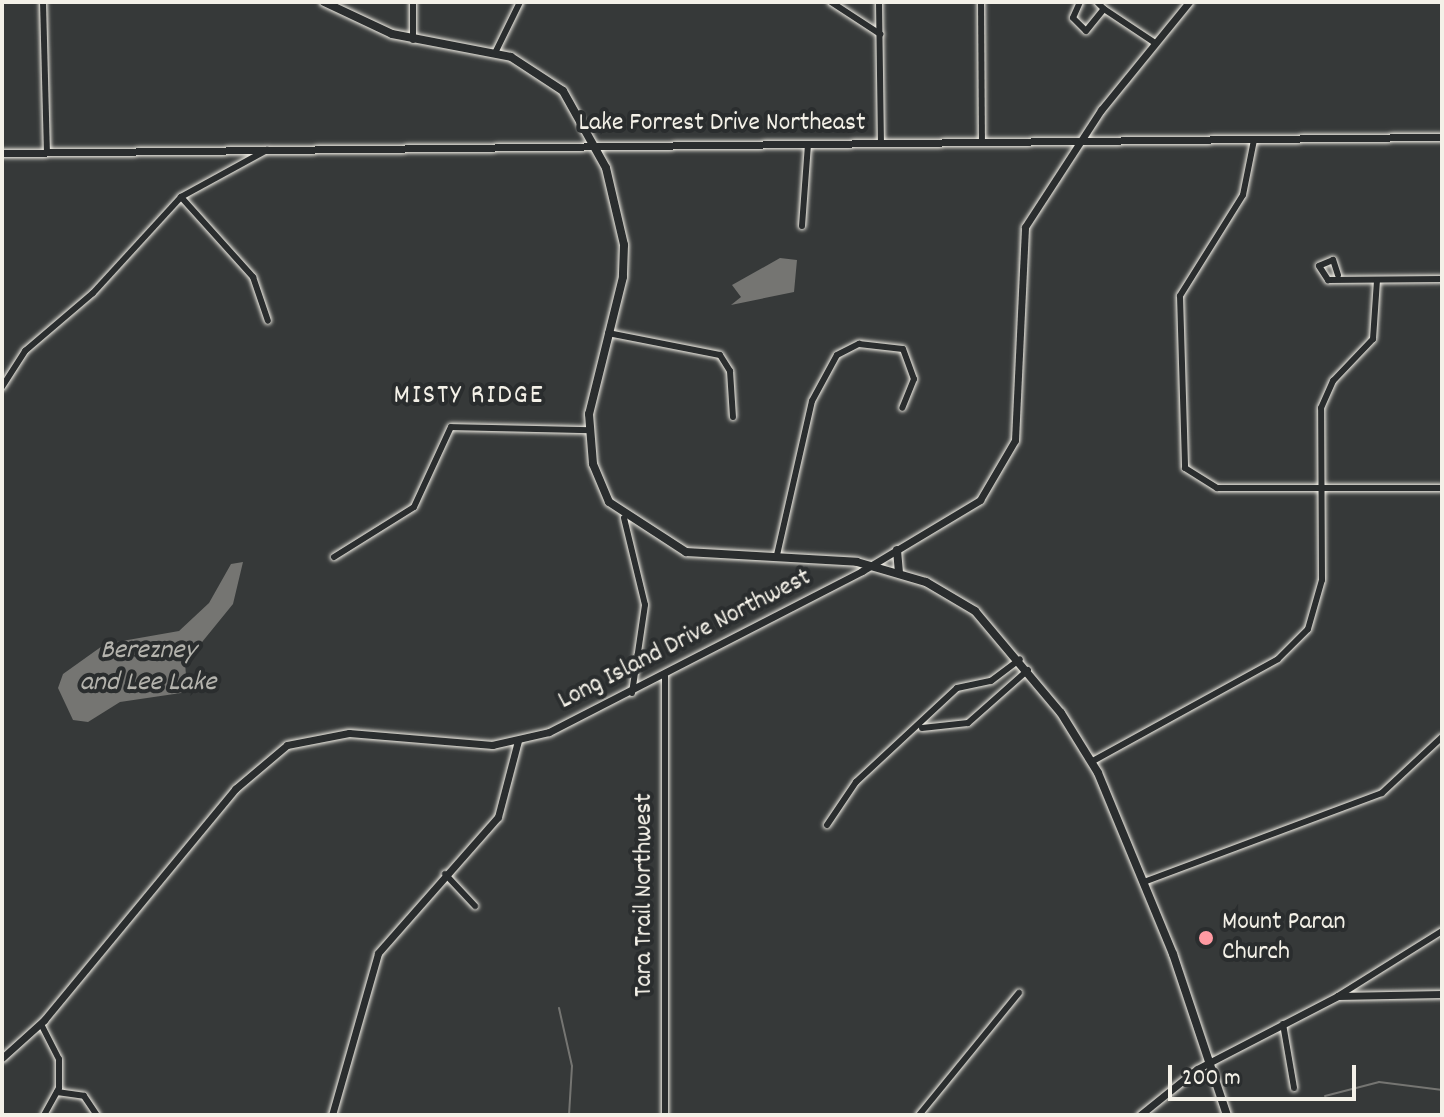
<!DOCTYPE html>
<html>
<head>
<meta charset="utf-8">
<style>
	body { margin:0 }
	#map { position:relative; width:1444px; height:1117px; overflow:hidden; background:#363939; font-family:Dekko,sans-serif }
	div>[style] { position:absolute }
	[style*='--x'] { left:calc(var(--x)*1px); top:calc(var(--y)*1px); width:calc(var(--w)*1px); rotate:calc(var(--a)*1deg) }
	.water>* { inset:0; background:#757572 }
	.stream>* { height:2px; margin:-1px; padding:0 1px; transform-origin:1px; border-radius:1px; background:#757572 }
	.roads { filter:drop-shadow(0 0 2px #f4f1e8) drop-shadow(0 0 2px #f4f1e8) }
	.minor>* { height:6px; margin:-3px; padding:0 3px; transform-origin:3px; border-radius:3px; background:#2a2d2e }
	.tertiary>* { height:7px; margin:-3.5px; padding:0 3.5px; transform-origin:3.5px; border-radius:3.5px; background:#2a2d2e }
	.secondary>* { height:8px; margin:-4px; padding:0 4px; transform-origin:4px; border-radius:4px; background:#2a2d2e }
	.dots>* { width:22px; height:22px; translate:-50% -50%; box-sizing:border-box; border:4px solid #2a2d2e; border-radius:50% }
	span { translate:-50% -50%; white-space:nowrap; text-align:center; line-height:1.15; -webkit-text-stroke:8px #2a2d2e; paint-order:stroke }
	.street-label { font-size:26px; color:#f4f1e8 }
	.poi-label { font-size:26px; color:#f4f1e8 }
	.left { translate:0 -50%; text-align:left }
	.neighbourhood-label { font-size:28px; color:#f4f1e8; letter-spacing:2px }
	.water-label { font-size:28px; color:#b4b3ad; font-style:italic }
	.frame { position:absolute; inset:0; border:4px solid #f4f1e8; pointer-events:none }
	.scale { position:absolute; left:1168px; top:1065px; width:188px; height:36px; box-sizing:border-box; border:4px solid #f4f1e8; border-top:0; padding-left:10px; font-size:24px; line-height:28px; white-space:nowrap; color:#f4f1e8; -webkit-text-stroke:6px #2a2d2e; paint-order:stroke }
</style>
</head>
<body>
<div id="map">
	<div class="water">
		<div style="clip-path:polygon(780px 258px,797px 260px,794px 292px,731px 305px,741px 297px,732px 285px)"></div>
		<div style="clip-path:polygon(243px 562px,233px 604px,185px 663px,186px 675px,208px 689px,120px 702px,88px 722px,73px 720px,58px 688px,63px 674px,105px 644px,179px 631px,209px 603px,231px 564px)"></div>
	</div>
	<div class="stream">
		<div style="--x:559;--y:1008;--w:59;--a:77.4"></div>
		<div style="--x:572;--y:1066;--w:49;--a:93.5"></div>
		<div style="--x:1325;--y:1096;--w:56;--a:-14.5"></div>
		<div style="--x:1379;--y:1082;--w:64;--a:7.2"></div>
	</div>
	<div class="roads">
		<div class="minor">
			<div style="--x:43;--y:2;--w:151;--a:88.5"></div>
			<div style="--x:413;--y:2;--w:38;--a:90"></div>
			<div style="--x:831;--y:2;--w:59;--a:33.1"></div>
			<div style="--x:879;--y:2;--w:142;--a:89.2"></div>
			<div style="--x:981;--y:2;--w:141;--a:89.6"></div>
			<div style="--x:1080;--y:2;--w:17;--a:114"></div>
			<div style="--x:1073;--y:18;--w:18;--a:45"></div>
			<div style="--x:1086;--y:31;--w:28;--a:-51"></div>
			<div style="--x:1104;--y:9;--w:10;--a:-135"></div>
			<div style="--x:1104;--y:9;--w:61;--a:33.7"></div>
			<div style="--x:495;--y:53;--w:57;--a:-63.9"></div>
			<div style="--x:1254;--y:140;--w:56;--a:101.3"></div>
			<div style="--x:1243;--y:195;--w:119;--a:122"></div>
			<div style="--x:1180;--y:296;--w:172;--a:88.3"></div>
			<div style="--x:1185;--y:468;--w:38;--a:32"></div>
			<div style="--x:1217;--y:488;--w:225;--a:0"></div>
			<div style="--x:181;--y:197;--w:108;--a:48"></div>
			<div style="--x:253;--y:277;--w:46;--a:71.2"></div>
			<div style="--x:802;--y:226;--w:82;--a:-85.8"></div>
			<div style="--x:1338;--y:275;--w:16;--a:-108"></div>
			<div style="--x:1333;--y:260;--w:15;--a:157"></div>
			<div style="--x:1319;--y:266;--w:17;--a:57"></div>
			<div style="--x:1328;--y:280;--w:114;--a:-0.5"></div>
			<div style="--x:608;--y:333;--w:114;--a:11.1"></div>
			<div style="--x:720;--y:355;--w:19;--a:58"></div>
			<div style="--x:730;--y:371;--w:46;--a:86.3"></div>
			<div style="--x:2;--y:387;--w:43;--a:-57.4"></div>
			<div style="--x:25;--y:351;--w:89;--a:-40.5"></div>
			<div style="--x:93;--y:293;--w:130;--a:-47.5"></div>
			<div style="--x:181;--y:197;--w:98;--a:-28.7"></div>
			<div style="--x:624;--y:518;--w:89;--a:76.4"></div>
			<div style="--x:645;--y:605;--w:89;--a:98.4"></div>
			<div style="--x:777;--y:555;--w:158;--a:-77.2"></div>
			<div style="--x:812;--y:401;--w:52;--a:-61.5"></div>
			<div style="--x:837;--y:355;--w:25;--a:-27"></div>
			<div style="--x:859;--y:344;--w:44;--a:6.5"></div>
			<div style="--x:903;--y:349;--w:32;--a:70"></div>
			<div style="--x:914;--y:379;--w:31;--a:112"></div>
			<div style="--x:334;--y:557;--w:94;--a:-32"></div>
			<div style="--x:414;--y:507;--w:88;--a:-65.2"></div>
			<div style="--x:451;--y:427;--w:137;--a:1.3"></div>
			<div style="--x:665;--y:676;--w:439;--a:90"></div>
			<div style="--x:922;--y:728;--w:46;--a:-6.2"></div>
			<div style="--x:968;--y:723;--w:80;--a:-41.5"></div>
			<div style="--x:1091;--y:762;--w:213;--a:-28.8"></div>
			<div style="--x:1278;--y:659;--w:42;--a:-45"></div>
			<div style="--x:1308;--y:629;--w:51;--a:-74.1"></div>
			<div style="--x:1322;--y:580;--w:172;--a:-90.3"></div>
			<div style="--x:1321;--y:408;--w:30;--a:-66"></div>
			<div style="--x:1333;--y:381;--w:58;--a:-46.4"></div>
			<div style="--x:1373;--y:339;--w:59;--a:-86.1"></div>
			<div style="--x:827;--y:825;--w:52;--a:-56"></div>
			<div style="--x:856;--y:782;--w:138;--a:-42.9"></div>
			<div style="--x:957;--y:688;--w:35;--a:-12"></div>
			<div style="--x:991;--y:681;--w:36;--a:-37"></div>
			<div style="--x:445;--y:874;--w:44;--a:46.8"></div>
			<div style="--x:1144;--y:882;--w:254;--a:-20.5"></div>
			<div style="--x:1382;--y:793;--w:82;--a:-43"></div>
			<div style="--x:1338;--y:996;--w:123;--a:-32"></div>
			<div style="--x:41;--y:1024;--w:39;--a:63"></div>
			<div style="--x:59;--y:1059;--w:29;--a:90"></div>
			<div style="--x:59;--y:1088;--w:31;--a:119"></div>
			<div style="--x:1283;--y:1024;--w:65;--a:80.2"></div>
			<div style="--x:57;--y:1092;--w:27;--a:8"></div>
			<div style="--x:84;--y:1096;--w:23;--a:56"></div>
			<div style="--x:919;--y:1115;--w:158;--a:-50.7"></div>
		</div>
		<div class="tertiary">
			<div style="--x:2;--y:153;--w:1440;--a:-0.64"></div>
			<div style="--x:2;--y:1058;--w:57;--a:-42.1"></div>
			<div style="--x:44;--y:1020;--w:300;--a:-50.4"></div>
			<div style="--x:235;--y:789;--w:68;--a:-40.2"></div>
			<div style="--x:287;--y:745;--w:63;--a:-11"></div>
			<div style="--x:349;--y:733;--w:144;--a:4.8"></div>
			<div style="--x:492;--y:745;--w:58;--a:-12.8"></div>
			<div style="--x:549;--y:732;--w:352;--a:-27.2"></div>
			<div style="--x:862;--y:571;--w:138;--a:-31"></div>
			<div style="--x:980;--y:500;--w:69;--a:-59.7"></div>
			<div style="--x:1015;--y:440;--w:213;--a:-87.3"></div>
			<div style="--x:1025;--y:227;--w:140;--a:-57"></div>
			<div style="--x:1101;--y:110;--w:139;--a:-50.8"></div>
			<div style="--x:332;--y:1115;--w:168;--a:-74.1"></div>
			<div style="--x:378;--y:953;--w:181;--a:-48.6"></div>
			<div style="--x:498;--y:817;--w:79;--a:-75.3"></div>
			<div style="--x:1140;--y:1115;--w:73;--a:-38.9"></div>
			<div style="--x:1197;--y:1069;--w:159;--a:-27.4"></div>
			<div style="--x:1338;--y:996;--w:104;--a:-1.1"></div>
		</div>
		<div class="secondary">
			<div style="--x:324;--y:2;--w:75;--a:25.2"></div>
			<div style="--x:392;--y:34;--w:121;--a:10.9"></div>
			<div style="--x:511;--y:57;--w:62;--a:33.2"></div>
			<div style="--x:563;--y:91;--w:88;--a:60.8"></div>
			<div style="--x:606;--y:168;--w:79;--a:76.8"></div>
			<div style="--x:624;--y:245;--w:32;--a:92"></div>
			<div style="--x:623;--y:277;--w:141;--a:103.9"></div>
			<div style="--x:589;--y:414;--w:50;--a:85.4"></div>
			<div style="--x:593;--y:464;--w:41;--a:67.2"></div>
			<div style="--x:609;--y:502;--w:92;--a:33"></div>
			<div style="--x:686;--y:552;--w:171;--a:3.3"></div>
			<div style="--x:857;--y:562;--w:72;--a:16.2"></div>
			<div style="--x:926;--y:582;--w:57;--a:30.6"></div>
			<div style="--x:975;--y:611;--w:133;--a:49.9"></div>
			<div style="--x:1061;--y:713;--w:70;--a:58.3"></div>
			<div style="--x:1098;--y:773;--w:196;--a:67.5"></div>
			<div style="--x:1173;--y:954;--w:170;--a:71.5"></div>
			<div style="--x:897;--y:550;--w:23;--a:85"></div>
		</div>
	</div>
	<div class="dots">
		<div style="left:1206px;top:938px;background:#ff9aa2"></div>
	</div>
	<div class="street-label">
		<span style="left:722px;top:124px">Lake Forrest Drive Northeast</span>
		<span style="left:685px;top:640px;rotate:-27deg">Long Island Drive Northwest</span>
		<span style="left:645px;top:895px;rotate:-90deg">Tara Trail Northwest</span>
	</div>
	<div class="poi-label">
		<span class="left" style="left:1222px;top:938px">Mount Paran<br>Church</span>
	</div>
	<div class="neighbourhood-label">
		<span style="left:469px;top:397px">MISTY RIDGE</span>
	</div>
	<div class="water-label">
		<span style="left:148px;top:668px">Berezney<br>and Lee Lake</span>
	</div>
	<div class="frame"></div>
	<div class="scale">200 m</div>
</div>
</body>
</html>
